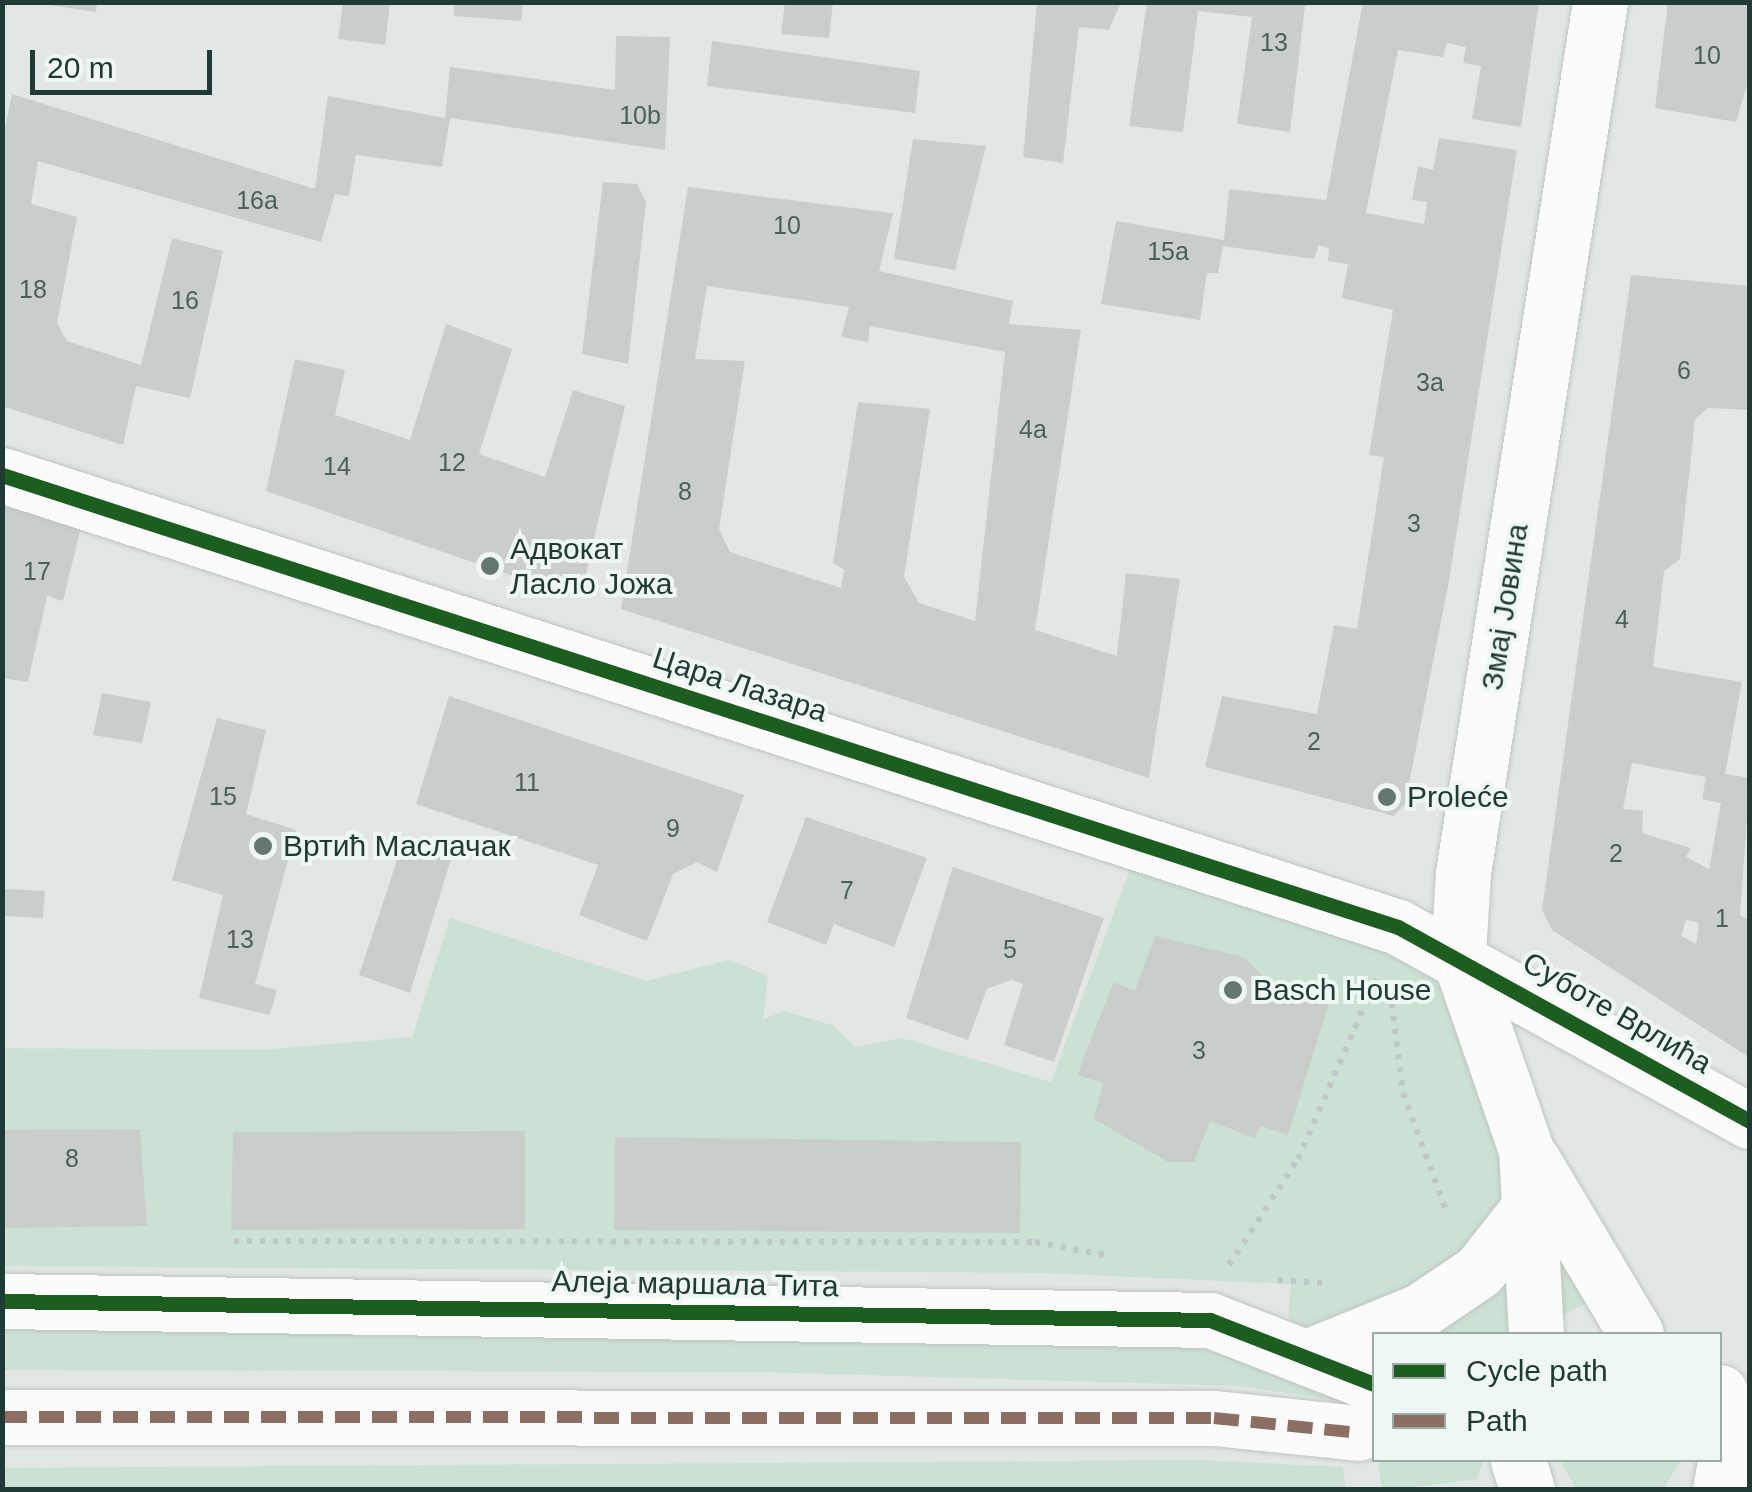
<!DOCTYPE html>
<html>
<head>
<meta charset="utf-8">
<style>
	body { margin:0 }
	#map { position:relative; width:1752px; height:1492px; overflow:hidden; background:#e2e7e5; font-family:Arial,sans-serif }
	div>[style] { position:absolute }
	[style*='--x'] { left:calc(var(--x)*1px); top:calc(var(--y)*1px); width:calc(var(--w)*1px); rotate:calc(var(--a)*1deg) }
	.green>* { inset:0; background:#cae1d3 }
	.building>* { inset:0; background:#c9cecc }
	.path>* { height:6px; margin-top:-3px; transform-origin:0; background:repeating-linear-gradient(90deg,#bfc8c6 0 5px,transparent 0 13px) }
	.roads { filter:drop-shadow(0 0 2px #bfc4c2) drop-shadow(0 0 2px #bfc4c2) }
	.minor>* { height:55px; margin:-27.5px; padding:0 27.5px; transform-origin:27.5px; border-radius:27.5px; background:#fbfbfb }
	.quiet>* { height:12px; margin-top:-6px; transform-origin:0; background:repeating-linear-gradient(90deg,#8d6e63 0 25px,transparent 0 37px) }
	.cycleway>* { height:15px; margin:-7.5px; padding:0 7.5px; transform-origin:7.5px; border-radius:7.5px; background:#1b5e20 }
	.dots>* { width:28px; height:28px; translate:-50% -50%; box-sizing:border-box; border:5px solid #eff7f4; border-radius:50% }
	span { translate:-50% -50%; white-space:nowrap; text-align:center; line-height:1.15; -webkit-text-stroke:8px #eff7f4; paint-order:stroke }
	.number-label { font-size:25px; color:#4b605c }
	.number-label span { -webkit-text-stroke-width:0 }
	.poi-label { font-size:30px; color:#203a35 }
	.left { translate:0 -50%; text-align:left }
	.street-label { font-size:30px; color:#203a35 }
	.frame { position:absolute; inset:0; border:5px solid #203a35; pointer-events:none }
	.legend { position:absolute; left:1372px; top:1332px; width:350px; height:130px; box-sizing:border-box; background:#eff7f4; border:2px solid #9caba8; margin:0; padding:12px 18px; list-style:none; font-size:30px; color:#203a35 }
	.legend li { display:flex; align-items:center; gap:20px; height:50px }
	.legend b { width:50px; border:2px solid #9caba8 }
	.scale { position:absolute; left:30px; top:50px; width:182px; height:45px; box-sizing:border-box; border:5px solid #203a35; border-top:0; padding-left:12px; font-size:30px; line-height:35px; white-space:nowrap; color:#203a35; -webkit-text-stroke:8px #eff7f4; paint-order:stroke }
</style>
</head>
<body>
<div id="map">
	<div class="green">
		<div style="clip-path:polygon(1137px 850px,1450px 961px,1522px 1206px,1469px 1261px,1305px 1342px,1288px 1315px,1291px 1284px,1045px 1273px,3px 1266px,2px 1048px,263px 1050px,412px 1037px,450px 918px,646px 981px,729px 960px,768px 976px,763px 1019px,785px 1011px,832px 1025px,856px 1047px,902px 1038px,1051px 1082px)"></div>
		<div style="clip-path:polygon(1561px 1221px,1589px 1301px,1550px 1323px)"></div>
		<div style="clip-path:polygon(1511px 1253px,1511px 1334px,1403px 1334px)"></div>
		<div style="clip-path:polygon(3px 1311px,1210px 1334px,1300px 1364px,1342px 1401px,1239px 1386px,762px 1372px,3px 1370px)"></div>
		<div style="clip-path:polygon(1199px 1460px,1343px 1467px,1346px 1489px,2px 1489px,3px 1468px)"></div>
		<div style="clip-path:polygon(1378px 1460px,1484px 1460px,1477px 1479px,1391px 1490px,1382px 1489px)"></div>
		<div style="clip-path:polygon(1560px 1460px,1681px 1460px,1663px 1490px,1576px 1489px)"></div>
	</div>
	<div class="building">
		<div style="clip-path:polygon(49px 2px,97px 2px,96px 12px,49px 5px)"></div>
		<div style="clip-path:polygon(343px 2px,390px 2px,385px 45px,338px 39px)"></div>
		<div style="clip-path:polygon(454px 2px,523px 2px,521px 21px,454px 16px)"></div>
		<div style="clip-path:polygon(785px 2px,833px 2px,829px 38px,781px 34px)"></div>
		<div style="clip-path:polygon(1037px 2px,1121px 2px,1109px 30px,1079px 27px,1063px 163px,1023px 157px)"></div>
		<div style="clip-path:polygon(1147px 2px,1328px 2px,1305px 6px,1290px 132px,1237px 124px,1252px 17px,1198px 11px,1183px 132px,1129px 126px)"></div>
		<div style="clip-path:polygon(1363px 2px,1539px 2px,1521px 127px,1472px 119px,1481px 66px,1463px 63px,1466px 47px,1447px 43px,1443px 57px,1398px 50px,1366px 213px,1424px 224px,1427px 202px,1412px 200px,1418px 166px,1433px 170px,1439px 138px,1517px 150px,1449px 581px,1405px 804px,1394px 816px,1205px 767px,1222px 696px,1317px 714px,1334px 625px,1357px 629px,1384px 457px,1369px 455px,1393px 310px,1342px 298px,1348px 264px,1328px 261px,1329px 248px,1319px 245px,1314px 259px,1223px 246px,1218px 273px,1207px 273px,1200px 320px,1101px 304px,1116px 221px,1224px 240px,1229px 189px,1326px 200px)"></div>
		<div style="clip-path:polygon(1668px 2px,1750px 2px,1750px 75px,1736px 122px,1655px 108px)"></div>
		<div style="clip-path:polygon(616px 36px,670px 37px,665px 150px,450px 118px,442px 167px,356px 155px,349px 196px,335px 194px,321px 242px,38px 161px,31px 204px,77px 217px,57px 323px,67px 341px,141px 365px,172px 238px,223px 251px,190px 398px,136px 386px,123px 445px,2px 406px,2px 142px,12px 94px,315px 189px,328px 96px,445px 118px,450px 67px,615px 90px)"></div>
		<div style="clip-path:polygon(712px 41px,920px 71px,915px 113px,707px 86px)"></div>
		<div style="clip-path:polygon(913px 139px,986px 146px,955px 270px,894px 259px)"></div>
		<div style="clip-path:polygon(603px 182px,637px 184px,646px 202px,628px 364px,582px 354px)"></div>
		<div style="clip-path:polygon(evenodd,688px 187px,893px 213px,879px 271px,1013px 301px,1009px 324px,1081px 330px,1035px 630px,1117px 656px,1126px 573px,1180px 579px,1149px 778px,621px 609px,688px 187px,707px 286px,849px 307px,841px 337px,868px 342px,870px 326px,1005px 352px,975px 621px,919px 603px,904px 577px,930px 409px,858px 402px,833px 563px,844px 570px,841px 588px,730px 552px,719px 529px,745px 361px,695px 359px,707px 286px)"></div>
		<div style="clip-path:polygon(evenodd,1631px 275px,1750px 286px,1750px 410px,1708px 408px,1695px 419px,1680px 559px,1664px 571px,1653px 667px,1742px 682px,1725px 774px,1750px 778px,1740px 915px,1750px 921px,1750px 1058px,1552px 930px,1542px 910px,1631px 275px,1632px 763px,1706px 777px,1702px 799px,1721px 803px,1709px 869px,1686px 857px,1691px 848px,1642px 833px,1643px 811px,1623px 809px,1632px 763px,1631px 275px,1686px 920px,1699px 923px,1696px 944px,1681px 936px,1686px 920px)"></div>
		<div style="clip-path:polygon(446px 324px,512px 349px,479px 454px,545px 477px,573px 390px,625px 406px,580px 599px,266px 491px,295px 359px,345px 370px,335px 415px,410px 440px)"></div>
		<div style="clip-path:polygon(2px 506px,81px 527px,63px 601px,47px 596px,28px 682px,2px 678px)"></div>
		<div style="clip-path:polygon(102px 693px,151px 702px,142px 743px,93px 735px)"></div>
		<div style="clip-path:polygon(449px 696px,744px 795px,717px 872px,697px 862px,673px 874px,647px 941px,579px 915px,598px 865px,416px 804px)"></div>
		<div style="clip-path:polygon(217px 718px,266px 730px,246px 814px,296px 830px,255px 984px,277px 990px,270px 1015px,199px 998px,223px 895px,172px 880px)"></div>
		<div style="clip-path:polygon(806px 817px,927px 858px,894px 947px,834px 924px,826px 945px,767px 922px)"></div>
		<div style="clip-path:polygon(402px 845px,451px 859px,410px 993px,359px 975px)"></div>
		<div style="clip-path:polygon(953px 867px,1104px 918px,1054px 1062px,1004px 1045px,1023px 984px,1011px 980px,987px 989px,968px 1040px,906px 1018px)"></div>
		<div style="clip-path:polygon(5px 889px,45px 891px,43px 918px,4px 916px)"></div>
		<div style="clip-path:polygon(1155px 936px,1244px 957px,1263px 976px,1329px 1003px,1288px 1135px,1260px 1126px,1255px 1138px,1210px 1121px,1194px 1162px,1168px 1162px,1094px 1119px,1103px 1083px,1078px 1075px,1083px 1059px,1114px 982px,1135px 991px)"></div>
		<div style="clip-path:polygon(140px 1129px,147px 1226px,2px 1228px,2px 1130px)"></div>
		<div style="clip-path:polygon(525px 1131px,525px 1229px,231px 1230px,233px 1132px)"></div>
		<div style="clip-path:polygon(615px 1137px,1021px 1142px,1020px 1233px,614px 1230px)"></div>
	</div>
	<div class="path">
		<div style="--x:1390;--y:990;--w:104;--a:82.8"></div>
		<div style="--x:1403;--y:1093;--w:128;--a:69.9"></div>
		<div style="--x:234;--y:1241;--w:801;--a:0.07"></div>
		<div style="--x:1035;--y:1242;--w:76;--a:10.6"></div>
		<div style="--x:1229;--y:1265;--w:126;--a:-56.9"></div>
		<div style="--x:1298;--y:1159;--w:196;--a:-66.6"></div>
		<div style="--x:1278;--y:1280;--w:47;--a:3.7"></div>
	</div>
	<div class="roads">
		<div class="minor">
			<div style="--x:2;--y:475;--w:1467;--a:17.94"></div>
			<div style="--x:1398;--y:927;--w:402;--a:28.9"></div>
			<div style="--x:1533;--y:1161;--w:201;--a:59.2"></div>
			<div style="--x:2;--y:1301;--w:1208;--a:0.9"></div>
			<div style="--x:1210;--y:1320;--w:176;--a:21.3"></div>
			<div style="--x:1536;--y:1334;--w:184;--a:-93.1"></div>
			<div style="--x:1526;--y:1150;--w:207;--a:-109.1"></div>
			<div style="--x:1458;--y:954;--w:81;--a:-86.5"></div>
			<div style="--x:1463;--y:873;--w:882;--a:-81.06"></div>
			<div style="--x:1307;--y:1357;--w:122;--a:-22.2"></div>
			<div style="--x:1420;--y:1311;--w:71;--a:-34.1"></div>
			<div style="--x:1479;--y:1271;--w:85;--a:-51.7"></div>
			<div style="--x:1720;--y:1392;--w:37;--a:73"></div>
			<div style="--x:1731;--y:1427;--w:64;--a:99.9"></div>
			<div style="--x:2;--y:1417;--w:1212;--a:0.05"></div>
			<div style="--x:1214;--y:1418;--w:145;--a:5.9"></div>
			<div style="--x:1518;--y:1460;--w:31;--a:73"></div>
		</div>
	</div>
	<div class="quiet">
		<div style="--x:2;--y:1417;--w:1212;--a:0.05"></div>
		<div style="--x:1214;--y:1418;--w:145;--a:5.9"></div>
	</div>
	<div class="cycleway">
		<div style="--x:2;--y:475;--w:1467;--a:17.94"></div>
		<div style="--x:1398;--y:927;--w:402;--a:28.9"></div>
		<div style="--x:2;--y:1301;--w:1208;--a:0.9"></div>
		<div style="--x:1210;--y:1320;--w:176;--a:21.3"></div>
	</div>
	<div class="dots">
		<div style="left:490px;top:566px;background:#647773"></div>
		<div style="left:1387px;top:797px;background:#647773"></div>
		<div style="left:263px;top:846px;background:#647773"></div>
		<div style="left:1233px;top:990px;background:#647773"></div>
	</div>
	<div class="number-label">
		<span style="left:1274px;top:42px">13</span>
		<span style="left:1707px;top:55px">10</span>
		<span style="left:640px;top:115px">10b</span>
		<span style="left:257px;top:200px">16a</span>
		<span style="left:787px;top:225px">10</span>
		<span style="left:1168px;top:251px">15a</span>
		<span style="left:33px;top:289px">18</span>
		<span style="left:185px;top:300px">16</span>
		<span style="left:1684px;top:370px">6</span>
		<span style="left:1430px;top:382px">3a</span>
		<span style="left:1033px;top:429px">4a</span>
		<span style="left:452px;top:462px">12</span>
		<span style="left:337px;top:466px">14</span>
		<span style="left:685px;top:491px">8</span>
		<span style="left:1414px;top:523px">3</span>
		<span style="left:37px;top:571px">17</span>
		<span style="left:1622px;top:619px">4</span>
		<span style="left:1314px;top:741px">2</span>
		<span style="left:527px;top:782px">11</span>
		<span style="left:223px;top:796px">15</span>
		<span style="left:673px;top:828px">9</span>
		<span style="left:1616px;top:853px">2</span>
		<span style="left:847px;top:890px">7</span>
		<span style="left:1722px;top:918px">1</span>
		<span style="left:240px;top:939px">13</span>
		<span style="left:1010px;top:949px">5</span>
		<span style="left:1199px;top:1050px">3</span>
		<span style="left:72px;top:1158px">8</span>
	</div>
	<div class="poi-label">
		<span class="left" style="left:510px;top:566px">Адвокат<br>Ласло Јожа</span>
		<span class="left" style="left:1407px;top:797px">Proleće</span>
		<span class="left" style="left:283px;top:846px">Вртић Маслачак</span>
		<span class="left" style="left:1253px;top:990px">Basch House</span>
	</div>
	<div class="street-label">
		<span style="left:1505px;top:607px;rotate:-81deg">Змај Јовина</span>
		<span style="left:740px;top:685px;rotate:18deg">Цара Лазара</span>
		<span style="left:1617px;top:1013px;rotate:30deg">Суботе Врлића</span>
		<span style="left:695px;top:1284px;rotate:1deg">Алеја маршала Тита</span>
	</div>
	<div class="frame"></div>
	<ul class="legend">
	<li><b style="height:12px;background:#1b5e20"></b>Cycle path</li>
	<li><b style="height:12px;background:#8d6e63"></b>Path</li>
	</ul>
	<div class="scale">20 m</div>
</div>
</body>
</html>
